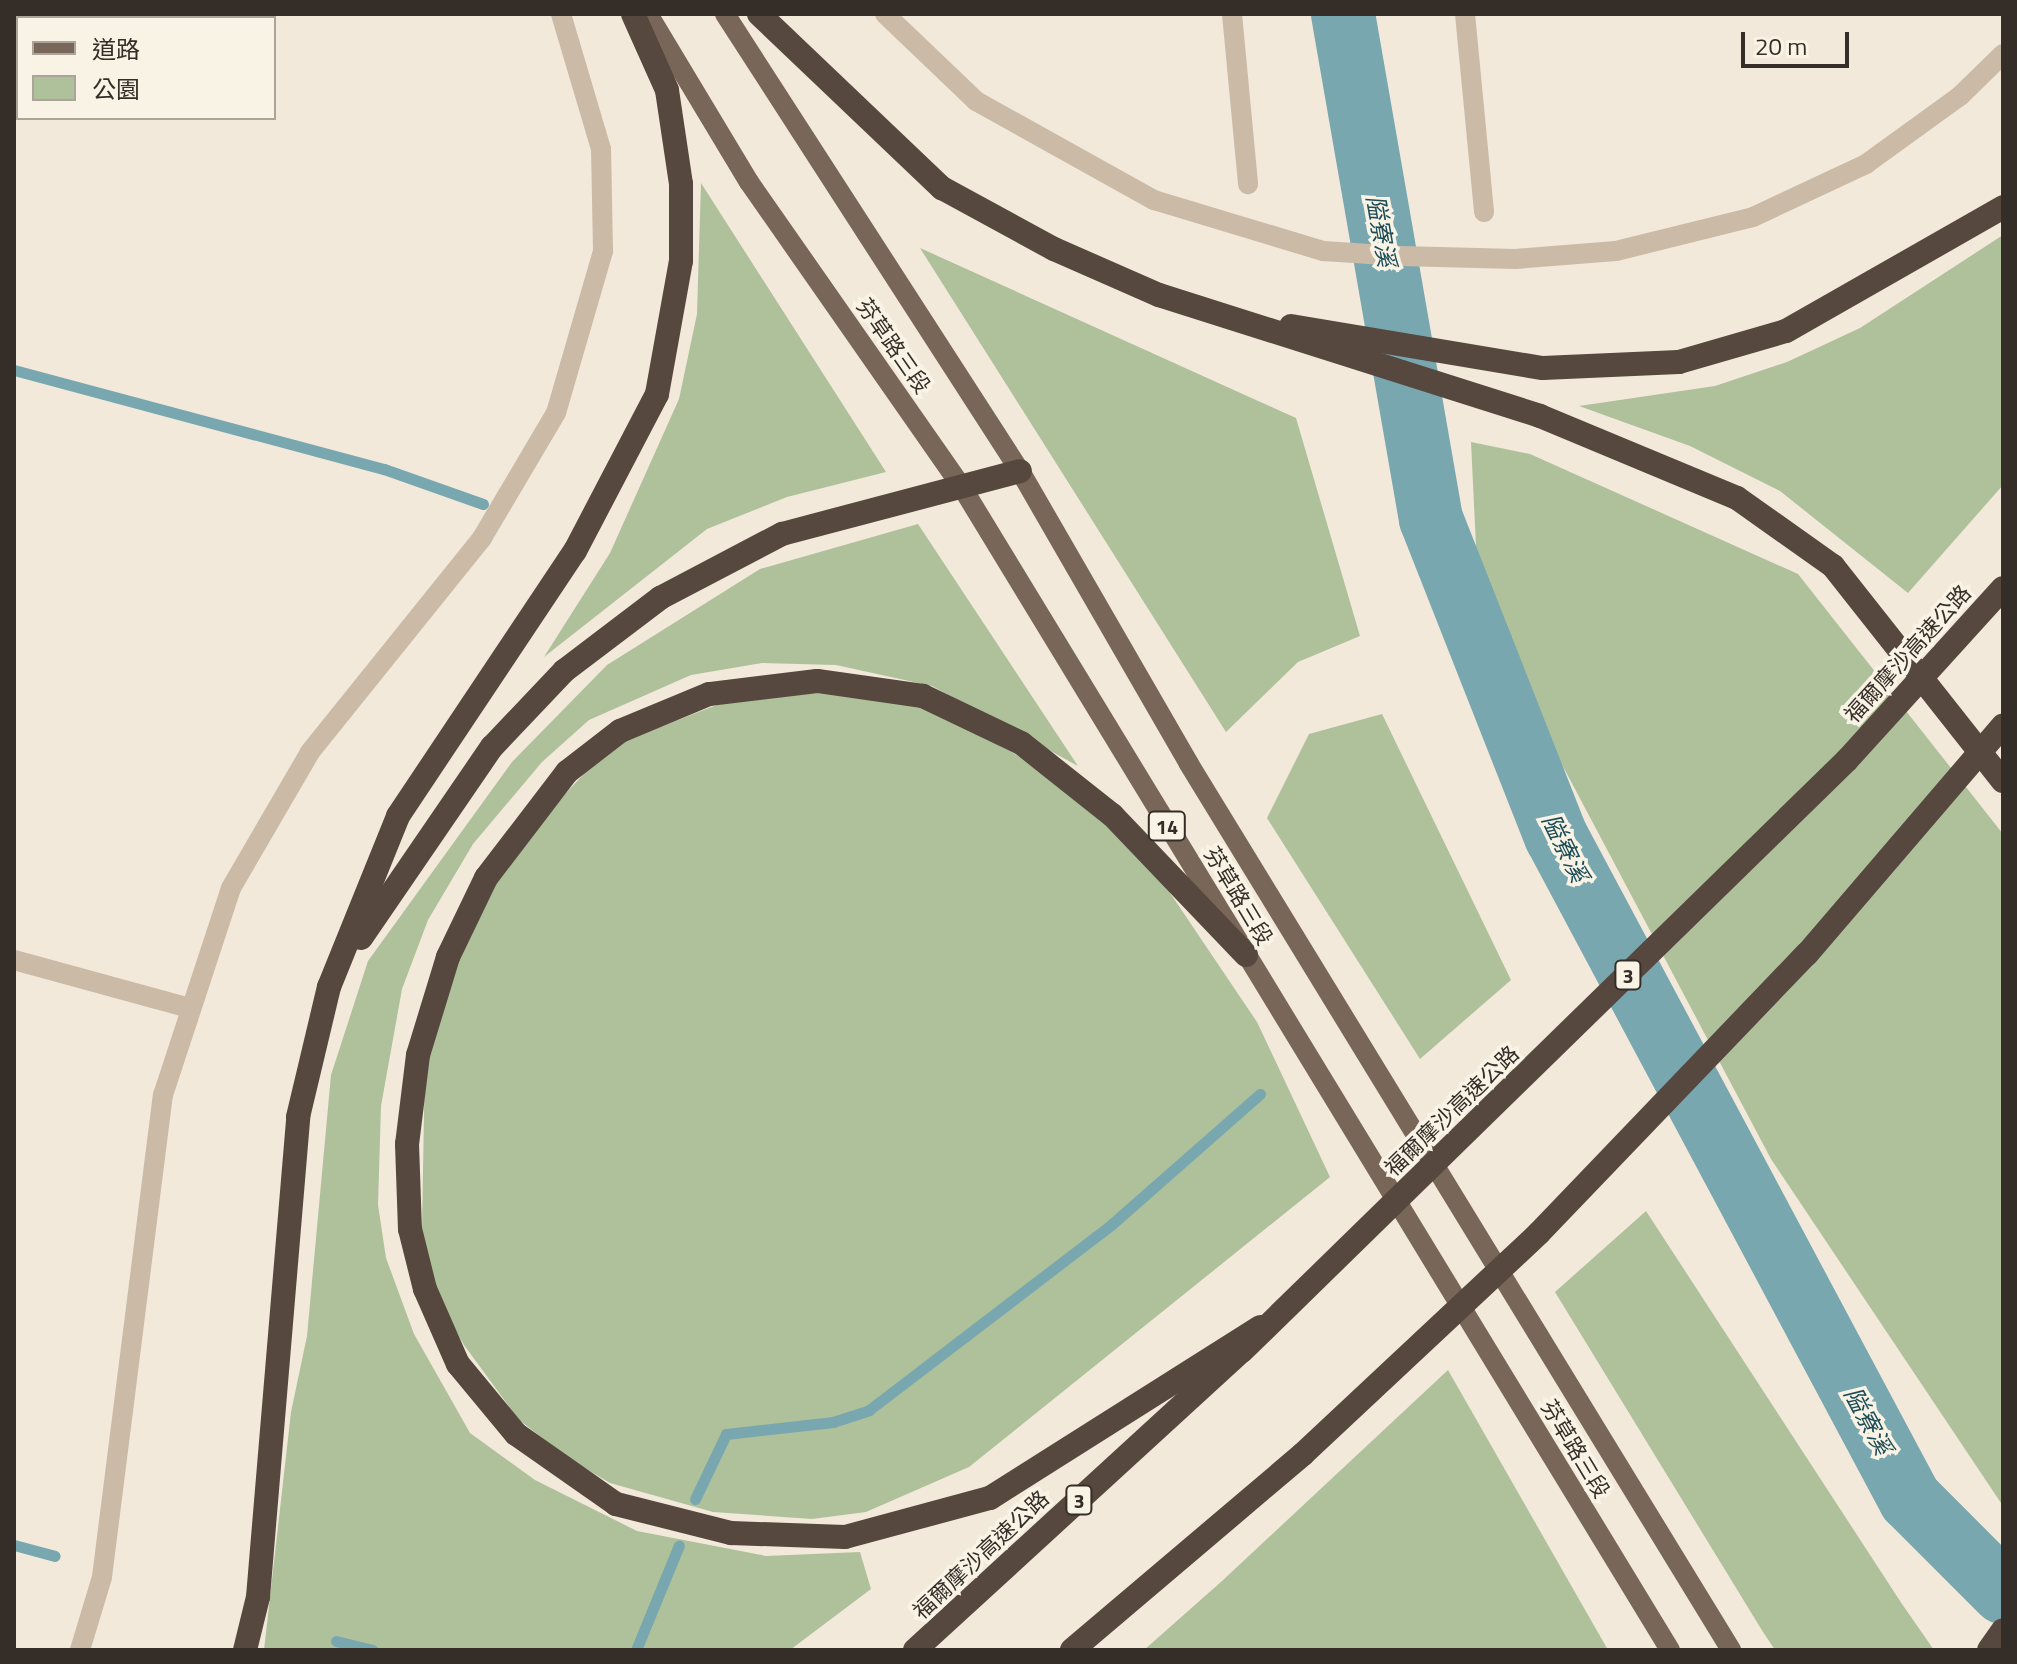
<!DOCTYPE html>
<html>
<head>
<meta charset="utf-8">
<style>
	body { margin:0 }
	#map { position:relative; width:2017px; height:1664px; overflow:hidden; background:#f2e9da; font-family:"Titillium Web","Noto Sans TC",sans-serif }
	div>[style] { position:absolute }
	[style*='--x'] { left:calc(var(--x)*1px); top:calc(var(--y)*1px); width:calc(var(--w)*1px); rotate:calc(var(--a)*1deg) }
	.green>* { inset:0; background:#afc19a }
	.stream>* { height:11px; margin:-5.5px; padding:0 5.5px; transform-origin:5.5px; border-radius:5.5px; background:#78a7af }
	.river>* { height:64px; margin:-32px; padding:0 32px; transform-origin:32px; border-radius:32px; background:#78a7af }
	.service>* { height:20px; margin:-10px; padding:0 10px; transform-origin:10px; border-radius:10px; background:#cabaa6 }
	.minor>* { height:20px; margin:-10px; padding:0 10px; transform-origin:10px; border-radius:10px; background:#cabaa6 }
	.primary>* { height:20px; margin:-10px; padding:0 10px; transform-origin:10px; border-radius:10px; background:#786658 }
	.motorway>* { height:24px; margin:-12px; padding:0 12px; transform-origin:12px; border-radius:12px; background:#56483e }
	.motorway-bridge>* { height:24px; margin:-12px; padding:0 12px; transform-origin:12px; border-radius:12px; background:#56483e }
	span { translate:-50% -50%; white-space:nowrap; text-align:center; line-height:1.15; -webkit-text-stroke:7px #f9f3e6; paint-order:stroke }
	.shield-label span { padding:2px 6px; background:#f9f3e6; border:2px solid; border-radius:6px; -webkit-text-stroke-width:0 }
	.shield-label { font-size:20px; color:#352d27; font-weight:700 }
	.street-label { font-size:22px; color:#352d27 }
	.water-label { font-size:24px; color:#1c4d57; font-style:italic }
	.frame { position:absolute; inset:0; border:16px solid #352d27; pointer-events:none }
	.legend { position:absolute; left:16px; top:16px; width:260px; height:104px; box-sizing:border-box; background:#f9f3e6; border:2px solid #aba49a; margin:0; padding:10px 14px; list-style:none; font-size:24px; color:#352d27 }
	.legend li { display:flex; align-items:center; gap:16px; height:40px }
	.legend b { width:40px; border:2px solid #aba49a }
	.scale { position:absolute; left:1741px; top:32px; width:108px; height:36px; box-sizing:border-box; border:4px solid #352d27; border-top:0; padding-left:10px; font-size:24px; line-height:28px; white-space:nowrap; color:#352d27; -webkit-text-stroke:6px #f9f3e6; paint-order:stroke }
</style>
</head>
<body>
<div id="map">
	<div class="green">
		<div style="clip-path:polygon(701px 183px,886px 472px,787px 497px,707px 529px,544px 657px,610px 553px,679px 399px,697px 314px)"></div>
		<div style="clip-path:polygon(2003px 235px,2003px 485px,1908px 593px,1780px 491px,1690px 446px,1579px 406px,1715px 386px,1787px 362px,1860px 328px)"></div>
		<div style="clip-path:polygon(920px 248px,1296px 418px,1360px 636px,1298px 662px,1226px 732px)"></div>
		<div style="clip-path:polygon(1471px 442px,1530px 454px,1798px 574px,2003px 834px,2003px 1506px,1771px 1159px,1522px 689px,1477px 567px)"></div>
		<div style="clip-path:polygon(918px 524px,1078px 766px,932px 686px,836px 665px,762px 663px,691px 675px,589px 720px,542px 762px,473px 844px,428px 920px,402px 989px,381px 1106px,378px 1205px,386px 1258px,414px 1334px,470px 1433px,535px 1480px,637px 1531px,766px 1556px,860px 1552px,871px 1589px,790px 1650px,264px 1650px,291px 1412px,307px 1336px,331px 1075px,368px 961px,512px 762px,607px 665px,760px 569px)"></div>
		<div style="clip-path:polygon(838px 692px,915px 704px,1011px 751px,1103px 819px,1160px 878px,1257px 1022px,1330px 1177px,969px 1467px,866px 1512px,812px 1519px,713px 1512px,610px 1483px,571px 1460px,519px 1420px,464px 1345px,436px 1297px,422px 1229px,425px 1057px,452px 965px,517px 846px,593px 764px,627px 740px,737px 697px)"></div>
		<div style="clip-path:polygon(1382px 714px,1511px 980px,1420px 1059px,1267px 818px,1309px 734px)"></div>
		<div style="clip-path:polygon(1646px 1211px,1902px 1604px,1934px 1650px,1775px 1650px,1763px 1632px,1555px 1292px)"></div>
		<div style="clip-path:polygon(1448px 1370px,1608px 1650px,1144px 1650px,1222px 1581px)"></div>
	</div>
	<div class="stream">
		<div style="--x:14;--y:370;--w:383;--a:15"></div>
		<div style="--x:384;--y:469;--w:105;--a:19.5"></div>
		<div style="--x:695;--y:1499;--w:72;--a:-64.5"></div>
		<div style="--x:726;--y:1434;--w:108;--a:-6.4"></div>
		<div style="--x:833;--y:1422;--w:38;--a:-18"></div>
		<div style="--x:869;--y:1410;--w:306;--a:-37.4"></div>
		<div style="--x:1112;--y:1224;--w:197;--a:-41.3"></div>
		<div style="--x:14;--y:1545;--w:42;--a:15"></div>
		<div style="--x:336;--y:1641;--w:38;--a:14"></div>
		<div style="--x:636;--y:1650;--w:113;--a:-67.7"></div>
	</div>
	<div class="river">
		<div style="--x:1343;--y:14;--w:513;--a:80.12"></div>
		<div style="--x:1431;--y:519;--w:341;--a:68.5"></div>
		<div style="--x:1556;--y:836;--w:752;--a:61.9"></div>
		<div style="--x:1910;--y:1499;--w:132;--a:45"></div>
	</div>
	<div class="service">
		<div style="--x:1232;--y:14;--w:171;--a:84.6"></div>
		<div style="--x:1465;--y:14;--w:199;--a:84.5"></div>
	</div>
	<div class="minor">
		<div style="--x:885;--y:14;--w:126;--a:43.7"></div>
		<div style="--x:976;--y:101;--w:204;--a:29.1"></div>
		<div style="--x:1154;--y:200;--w:177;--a:16.8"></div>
		<div style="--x:1323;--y:251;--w:77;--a:3.7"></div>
		<div style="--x:1400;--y:256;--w:115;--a:1.5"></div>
		<div style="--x:1515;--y:259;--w:101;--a:-4.5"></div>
		<div style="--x:1616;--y:251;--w:141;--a:-13.9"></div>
		<div style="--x:1753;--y:217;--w:125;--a:-25.1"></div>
		<div style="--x:1866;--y:164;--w:116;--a:-35.9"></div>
		<div style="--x:1960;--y:96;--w:60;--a:-44.3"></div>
		<div style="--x:14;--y:960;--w:181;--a:15.3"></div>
		<div style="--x:80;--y:1650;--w:76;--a:-73.2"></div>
		<div style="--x:102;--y:1577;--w:486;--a:-82.8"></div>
		<div style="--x:163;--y:1095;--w:218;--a:-71.8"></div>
		<div style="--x:231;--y:888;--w:157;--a:-59.8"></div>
		<div style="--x:310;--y:752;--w:275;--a:-51.2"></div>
		<div style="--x:482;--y:538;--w:145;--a:-59.4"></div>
		<div style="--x:556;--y:413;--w:169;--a:-73.8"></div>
		<div style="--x:603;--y:251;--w:102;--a:-91.1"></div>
		<div style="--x:601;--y:149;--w:141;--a:-106.5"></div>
	</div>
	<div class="primary">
		<div style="--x:648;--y:14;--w:196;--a:59"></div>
		<div style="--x:749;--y:182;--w:368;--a:55.1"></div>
		<div style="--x:960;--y:484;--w:1365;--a:58.66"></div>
		<div style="--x:725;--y:14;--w:544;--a:57.16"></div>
		<div style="--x:1020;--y:471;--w:338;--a:60"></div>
		<div style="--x:1189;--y:764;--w:1039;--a:58.54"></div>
	</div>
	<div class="motorway">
		<div style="--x:759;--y:14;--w:253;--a:43.6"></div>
		<div style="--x:942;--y:188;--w:128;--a:28.6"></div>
		<div style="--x:1054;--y:249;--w:115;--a:23.7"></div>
		<div style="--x:1159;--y:295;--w:400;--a:17.6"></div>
		<div style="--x:1540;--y:416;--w:213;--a:22.6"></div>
		<div style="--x:1737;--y:498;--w:118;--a:35.3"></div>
		<div style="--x:1833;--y:566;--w:274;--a:51.7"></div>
		<div style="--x:1291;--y:326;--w:255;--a:9.5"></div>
		<div style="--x:1543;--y:368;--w:136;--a:-2.5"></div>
		<div style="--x:1679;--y:362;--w:111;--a:-16.2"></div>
		<div style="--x:1786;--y:331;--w:250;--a:-29.7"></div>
		<div style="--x:361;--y:938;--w:232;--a:-55.6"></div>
		<div style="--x:492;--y:747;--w:105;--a:-46.5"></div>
		<div style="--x:564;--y:671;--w:121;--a:-37.2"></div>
		<div style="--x:660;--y:598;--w:138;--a:-27.7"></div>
		<div style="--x:782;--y:534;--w:246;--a:-14.8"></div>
		<div style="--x:1246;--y:955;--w:194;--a:-133.7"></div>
		<div style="--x:1112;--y:815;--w:116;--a:-141.6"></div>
		<div style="--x:1021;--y:743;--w:109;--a:-154.4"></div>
		<div style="--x:923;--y:696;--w:107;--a:-171.9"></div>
		<div style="--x:817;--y:681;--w:109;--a:173.1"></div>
		<div style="--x:709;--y:694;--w:96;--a:157.4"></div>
		<div style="--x:620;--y:731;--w:67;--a:142.3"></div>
		<div style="--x:567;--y:772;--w:133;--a:127.4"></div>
		<div style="--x:486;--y:878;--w:88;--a:115.7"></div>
		<div style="--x:448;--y:957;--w:102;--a:107"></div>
		<div style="--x:418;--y:1055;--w:90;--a:97"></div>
		<div style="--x:407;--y:1144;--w:85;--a:88"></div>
		<div style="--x:410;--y:1229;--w:62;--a:76"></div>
		<div style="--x:425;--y:1289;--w:82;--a:66.3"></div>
		<div style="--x:458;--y:1364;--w:91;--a:50.4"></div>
		<div style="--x:516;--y:1434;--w:122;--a:35"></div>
		<div style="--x:616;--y:1504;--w:119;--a:14.2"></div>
		<div style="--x:731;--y:1533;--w:114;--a:2"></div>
		<div style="--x:845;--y:1537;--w:150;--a:-15.1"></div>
		<div style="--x:990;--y:1498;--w:320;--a:-32.3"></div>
		<div style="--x:245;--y:1650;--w:55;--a:-76.2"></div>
		<div style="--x:258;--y:1597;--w:482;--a:-85.2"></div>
		<div style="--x:298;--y:1117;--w:134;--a:-76.6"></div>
		<div style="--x:329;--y:987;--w:184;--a:-68"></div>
		<div style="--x:398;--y:816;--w:319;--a:-56.3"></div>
		<div style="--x:575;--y:551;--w:177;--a:-62.4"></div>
		<div style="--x:657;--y:394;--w:135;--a:-79.8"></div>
		<div style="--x:681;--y:261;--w:77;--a:-90"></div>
		<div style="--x:681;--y:184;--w:95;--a:-98.5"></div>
		<div style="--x:667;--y:90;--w:83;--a:-114.1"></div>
		<div style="--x:915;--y:1650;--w:441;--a:-42.5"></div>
		<div style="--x:1072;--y:1650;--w:303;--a:-40.3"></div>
		<div style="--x:1989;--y:1650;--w:24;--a:-55"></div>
	</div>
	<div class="motorway-bridge">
		<div style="--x:1242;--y:1351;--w:846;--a:-44.33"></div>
		<div style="--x:1847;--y:760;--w:232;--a:-47.8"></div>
		<div style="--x:1303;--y:1454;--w:323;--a:-43.1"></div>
		<div style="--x:1539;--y:1233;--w:387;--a:-46.2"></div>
		<div style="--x:1807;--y:954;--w:301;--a:-49.4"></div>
	</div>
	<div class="shield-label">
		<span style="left:1167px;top:826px">14</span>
		<span style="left:1628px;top:975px">3</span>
		<span style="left:1079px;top:1500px">3</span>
	</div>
	<div class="street-label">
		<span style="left:893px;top:346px;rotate:55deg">芬草路三段</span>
		<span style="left:1908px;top:654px;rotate:-48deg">福爾摩沙高速公路</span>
		<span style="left:1238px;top:896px;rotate:59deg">芬草路三段</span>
		<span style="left:1452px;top:1111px;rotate:-44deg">福爾摩沙高速公路</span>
		<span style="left:1575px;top:1449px;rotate:59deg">芬草路三段</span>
		<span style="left:981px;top:1555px;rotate:-43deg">福爾摩沙高速公路</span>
	</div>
	<div class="water-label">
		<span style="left:1381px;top:231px;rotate:80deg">隘寮溪</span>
		<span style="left:1565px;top:848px;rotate:64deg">隘寮溪</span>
		<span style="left:1868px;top:1421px;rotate:62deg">隘寮溪</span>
	</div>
	<div class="frame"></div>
	<ul class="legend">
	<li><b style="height:10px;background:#786658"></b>道路</li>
	<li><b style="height:22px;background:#afc19a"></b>公園</li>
	</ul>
	<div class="scale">20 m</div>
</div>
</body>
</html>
